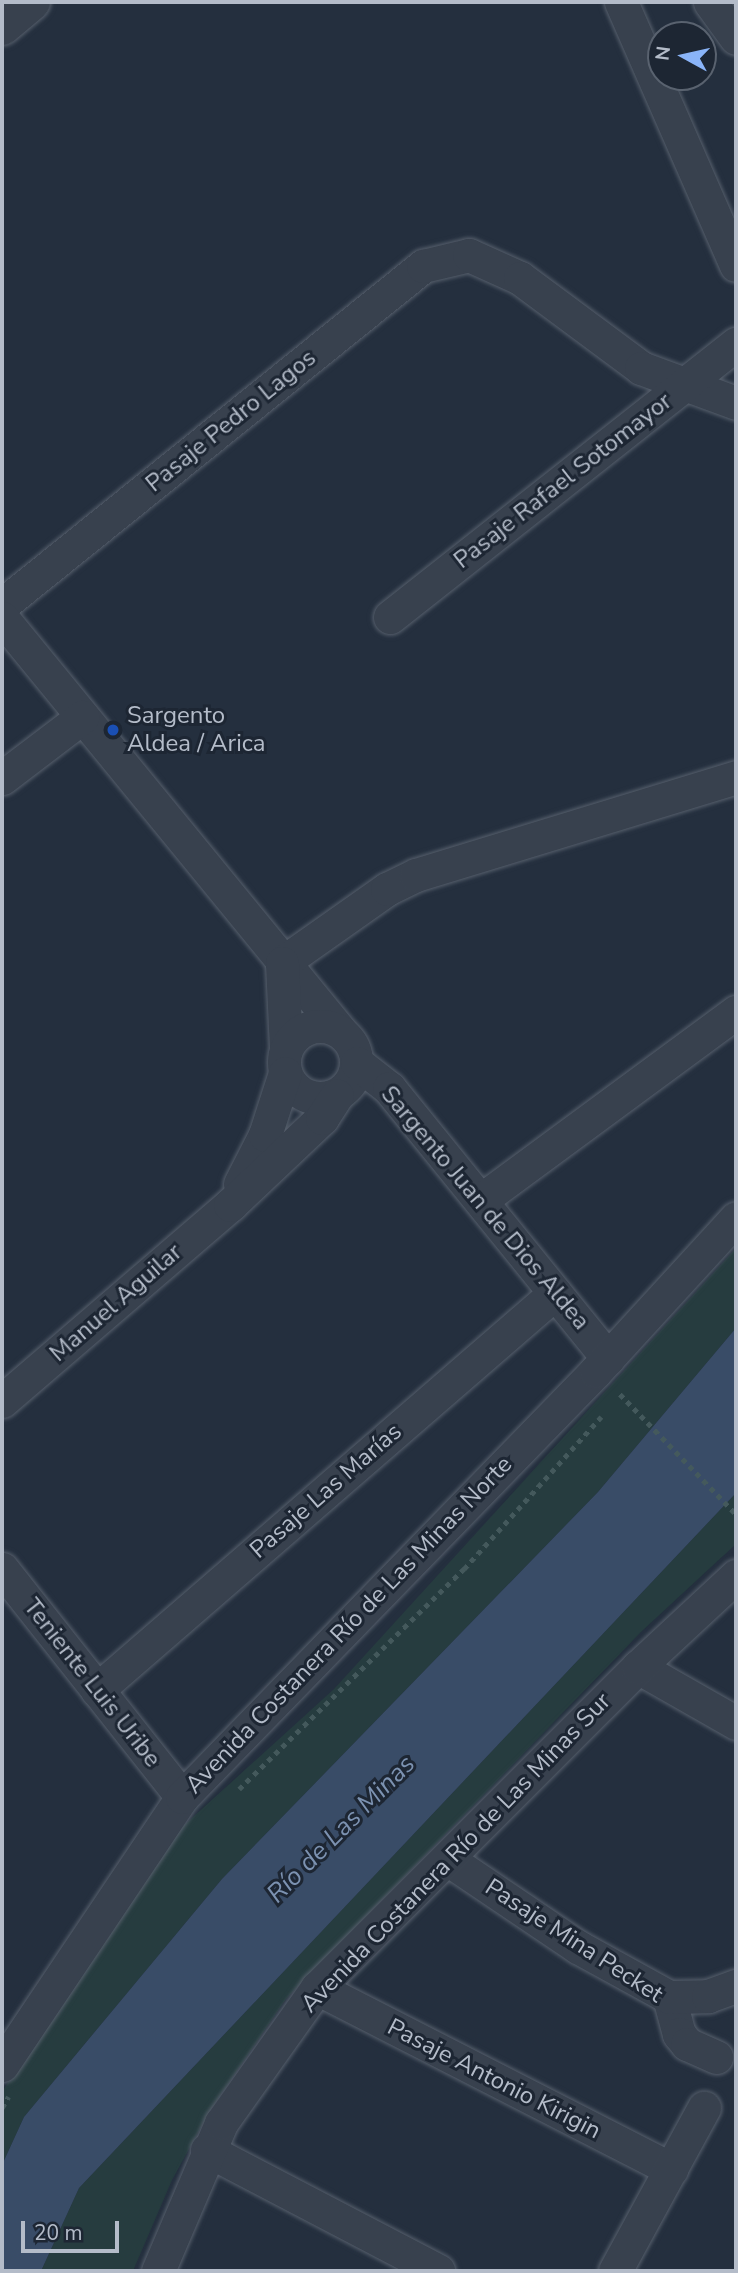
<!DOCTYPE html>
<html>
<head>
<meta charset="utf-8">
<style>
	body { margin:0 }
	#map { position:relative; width:738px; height:2273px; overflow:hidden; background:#242f3e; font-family:"Nunito Sans",sans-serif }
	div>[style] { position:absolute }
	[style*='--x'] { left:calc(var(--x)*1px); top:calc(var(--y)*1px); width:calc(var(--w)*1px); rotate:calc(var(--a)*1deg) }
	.green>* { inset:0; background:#263c3f }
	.water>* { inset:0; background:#394c67 }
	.path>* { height:4.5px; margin-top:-2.25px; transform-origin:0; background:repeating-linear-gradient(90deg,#44595c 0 5px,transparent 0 10px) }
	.roads { filter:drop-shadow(0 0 2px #565f6c) drop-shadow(0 0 2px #565f6c) }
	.minor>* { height:33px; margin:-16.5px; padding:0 16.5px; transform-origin:16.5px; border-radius:16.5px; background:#38414e }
	.minor>.ring { margin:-16.5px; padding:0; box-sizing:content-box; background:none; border:33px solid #38414e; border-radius:50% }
	.tertiary>* { height:38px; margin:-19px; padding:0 19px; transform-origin:19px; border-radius:19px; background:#38414e }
	.dots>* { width:19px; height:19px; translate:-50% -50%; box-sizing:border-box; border:4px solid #1d2633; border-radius:50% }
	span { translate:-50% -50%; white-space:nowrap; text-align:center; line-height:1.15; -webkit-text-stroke:6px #1d2633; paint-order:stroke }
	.street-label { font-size:24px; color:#b4bcc9 }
	.poi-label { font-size:24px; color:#b4bcc9 }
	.left { translate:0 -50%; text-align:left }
	.water-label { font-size:26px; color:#7c92b1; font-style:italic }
	.frame { position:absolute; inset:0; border:4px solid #b4bcc9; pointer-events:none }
	.north { position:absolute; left:647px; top:21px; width:70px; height:70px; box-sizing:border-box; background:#1d2633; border:2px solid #59626f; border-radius:50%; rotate:278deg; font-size:19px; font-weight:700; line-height:28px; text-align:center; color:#b4bcc9 }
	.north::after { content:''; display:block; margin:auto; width:24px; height:32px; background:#8ab4f8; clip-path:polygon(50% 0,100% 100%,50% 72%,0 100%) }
	.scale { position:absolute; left:21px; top:2221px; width:98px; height:32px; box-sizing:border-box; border:4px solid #b4bcc9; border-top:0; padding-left:9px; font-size:21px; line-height:24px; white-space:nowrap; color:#b4bcc9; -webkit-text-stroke:5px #1d2633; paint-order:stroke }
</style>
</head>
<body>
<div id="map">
	<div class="green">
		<div style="clip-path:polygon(736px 1248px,736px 1328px,598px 1492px,222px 1879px,24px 2117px,2px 2165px,2px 2092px,126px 1897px,182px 1827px,334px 1689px)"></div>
		<div style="clip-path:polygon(736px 1493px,736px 1544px,641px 1632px,286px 1999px,211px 2109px,172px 2180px,133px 2271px,41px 2271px,79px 2188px)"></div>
	</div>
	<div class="water">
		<div style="clip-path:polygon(736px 1328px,736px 1493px,79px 2188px,41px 2271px,2px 2271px,2px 2165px,24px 2117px,222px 1879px,598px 1492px)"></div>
	</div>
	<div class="path">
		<div style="--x:620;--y:1394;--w:167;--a:46"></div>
		<div style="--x:239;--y:1789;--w:315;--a:-44.4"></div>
		<div style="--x:464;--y:1569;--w:205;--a:-48"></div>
		<div style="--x:2;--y:2108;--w:13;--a:-61"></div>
	</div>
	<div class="roads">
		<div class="minor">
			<div style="--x:621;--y:2;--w:287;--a:66.4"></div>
			<div style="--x:710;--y:2;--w:44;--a:54.2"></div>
			<div style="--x:2;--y:605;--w:541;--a:-38.84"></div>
			<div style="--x:423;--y:266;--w:47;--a:-13.4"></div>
			<div style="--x:469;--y:255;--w:56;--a:24.3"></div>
			<div style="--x:520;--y:278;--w:151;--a:36.6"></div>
			<div style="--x:641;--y:368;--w:101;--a:20.2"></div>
			<div style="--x:390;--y:617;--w:441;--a:-38.3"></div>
			<div style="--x:2;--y:618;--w:534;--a:50.7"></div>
			<div style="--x:2;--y:778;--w:101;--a:-37.3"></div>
			<div style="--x:282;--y:963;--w:128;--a:-35.2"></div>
			<div style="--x:387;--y:889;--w:32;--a:-26"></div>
			<div style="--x:416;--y:875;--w:335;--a:-17"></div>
			<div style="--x:282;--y:963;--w:84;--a:87.3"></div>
			<div class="ring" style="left:284px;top:1026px;width:39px;height:39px"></div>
			<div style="--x:357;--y:1063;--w:41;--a:38"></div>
			<div style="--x:389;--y:1088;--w:348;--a:51"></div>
			<div style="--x:240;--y:1184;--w:55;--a:-63"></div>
			<div style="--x:265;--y:1135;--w:65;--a:-72.1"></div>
			<div style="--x:481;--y:1200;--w:317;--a:-36.4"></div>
			<div style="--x:2;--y:1401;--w:301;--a:-40.7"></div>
			<div style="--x:230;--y:1205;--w:127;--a:-43.4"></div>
			<div style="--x:322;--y:1118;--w:27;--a:-57"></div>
			<div style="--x:2;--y:1569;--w:290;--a:51.7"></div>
			<div style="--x:638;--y:1667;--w:113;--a:29.7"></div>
			<div style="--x:97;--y:1690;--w:606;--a:-40.92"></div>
			<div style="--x:449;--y:1860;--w:156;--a:34"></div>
			<div style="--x:578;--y:1947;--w:104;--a:28.8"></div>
			<div style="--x:669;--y:1997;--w:38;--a:75"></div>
			<div style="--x:679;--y:2034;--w:13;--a:51"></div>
			<div style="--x:687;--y:2044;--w:32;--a:24"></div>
			<div style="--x:317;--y:1988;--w:398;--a:27.1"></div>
			<div style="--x:669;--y:1997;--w:39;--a:-1"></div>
			<div style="--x:708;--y:1996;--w:30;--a:-20"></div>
			<div style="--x:2;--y:2065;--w:323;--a:-56.1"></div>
			<div style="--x:182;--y:1797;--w:594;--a:-45.82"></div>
			<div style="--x:596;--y:1371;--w:207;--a:-47.5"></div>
			<div style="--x:207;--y:2150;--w:261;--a:27.6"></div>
			<div style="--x:158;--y:2271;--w:161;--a:-66.9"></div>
			<div style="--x:221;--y:2123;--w:166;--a:-54.6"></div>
			<div style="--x:317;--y:1988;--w:454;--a:-45"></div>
			<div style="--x:638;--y:1667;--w:134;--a:-42.9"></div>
			<div style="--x:615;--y:2271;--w:186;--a:-61.4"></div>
		</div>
		<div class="tertiary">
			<div style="--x:2;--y:26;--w:38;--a:-40"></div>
		</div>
	</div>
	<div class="dots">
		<div style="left:113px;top:730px;background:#1a4fb4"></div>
	</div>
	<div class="street-label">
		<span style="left:231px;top:421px;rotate:-39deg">Pasaje Pedro Lagos</span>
		<span style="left:563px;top:481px;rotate:-38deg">Pasaje Rafael Sotomayor</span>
		<span style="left:485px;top:1208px;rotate:50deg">Sargento Juan de Dios Aldea</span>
		<span style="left:116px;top:1303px;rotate:-41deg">Manuel Aguilar</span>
		<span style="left:326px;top:1491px;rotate:-41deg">Pasaje Las Marías</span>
		<span style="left:349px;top:1625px;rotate:-46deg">Avenida Costanera Río de Las Minas Norte</span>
		<span style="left:92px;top:1683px;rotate:52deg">Teniente Luis Uribe</span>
		<span style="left:456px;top:1853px;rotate:-46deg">Avenida Costanera Río de Las Minas Sur</span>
		<span style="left:574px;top:1941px;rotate:33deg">Pasaje Mina Pecket</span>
		<span style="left:494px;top:2079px;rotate:27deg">Pasaje Antonio Kirigin</span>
	</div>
	<div class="poi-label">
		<span class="left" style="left:127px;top:730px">Sargento<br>Aldea / Arica</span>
	</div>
	<div class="water-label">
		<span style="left:341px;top:1829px;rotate:-45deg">Río de Las Minas</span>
	</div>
	<div class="frame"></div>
	<div class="north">N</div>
	<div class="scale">20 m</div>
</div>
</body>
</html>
